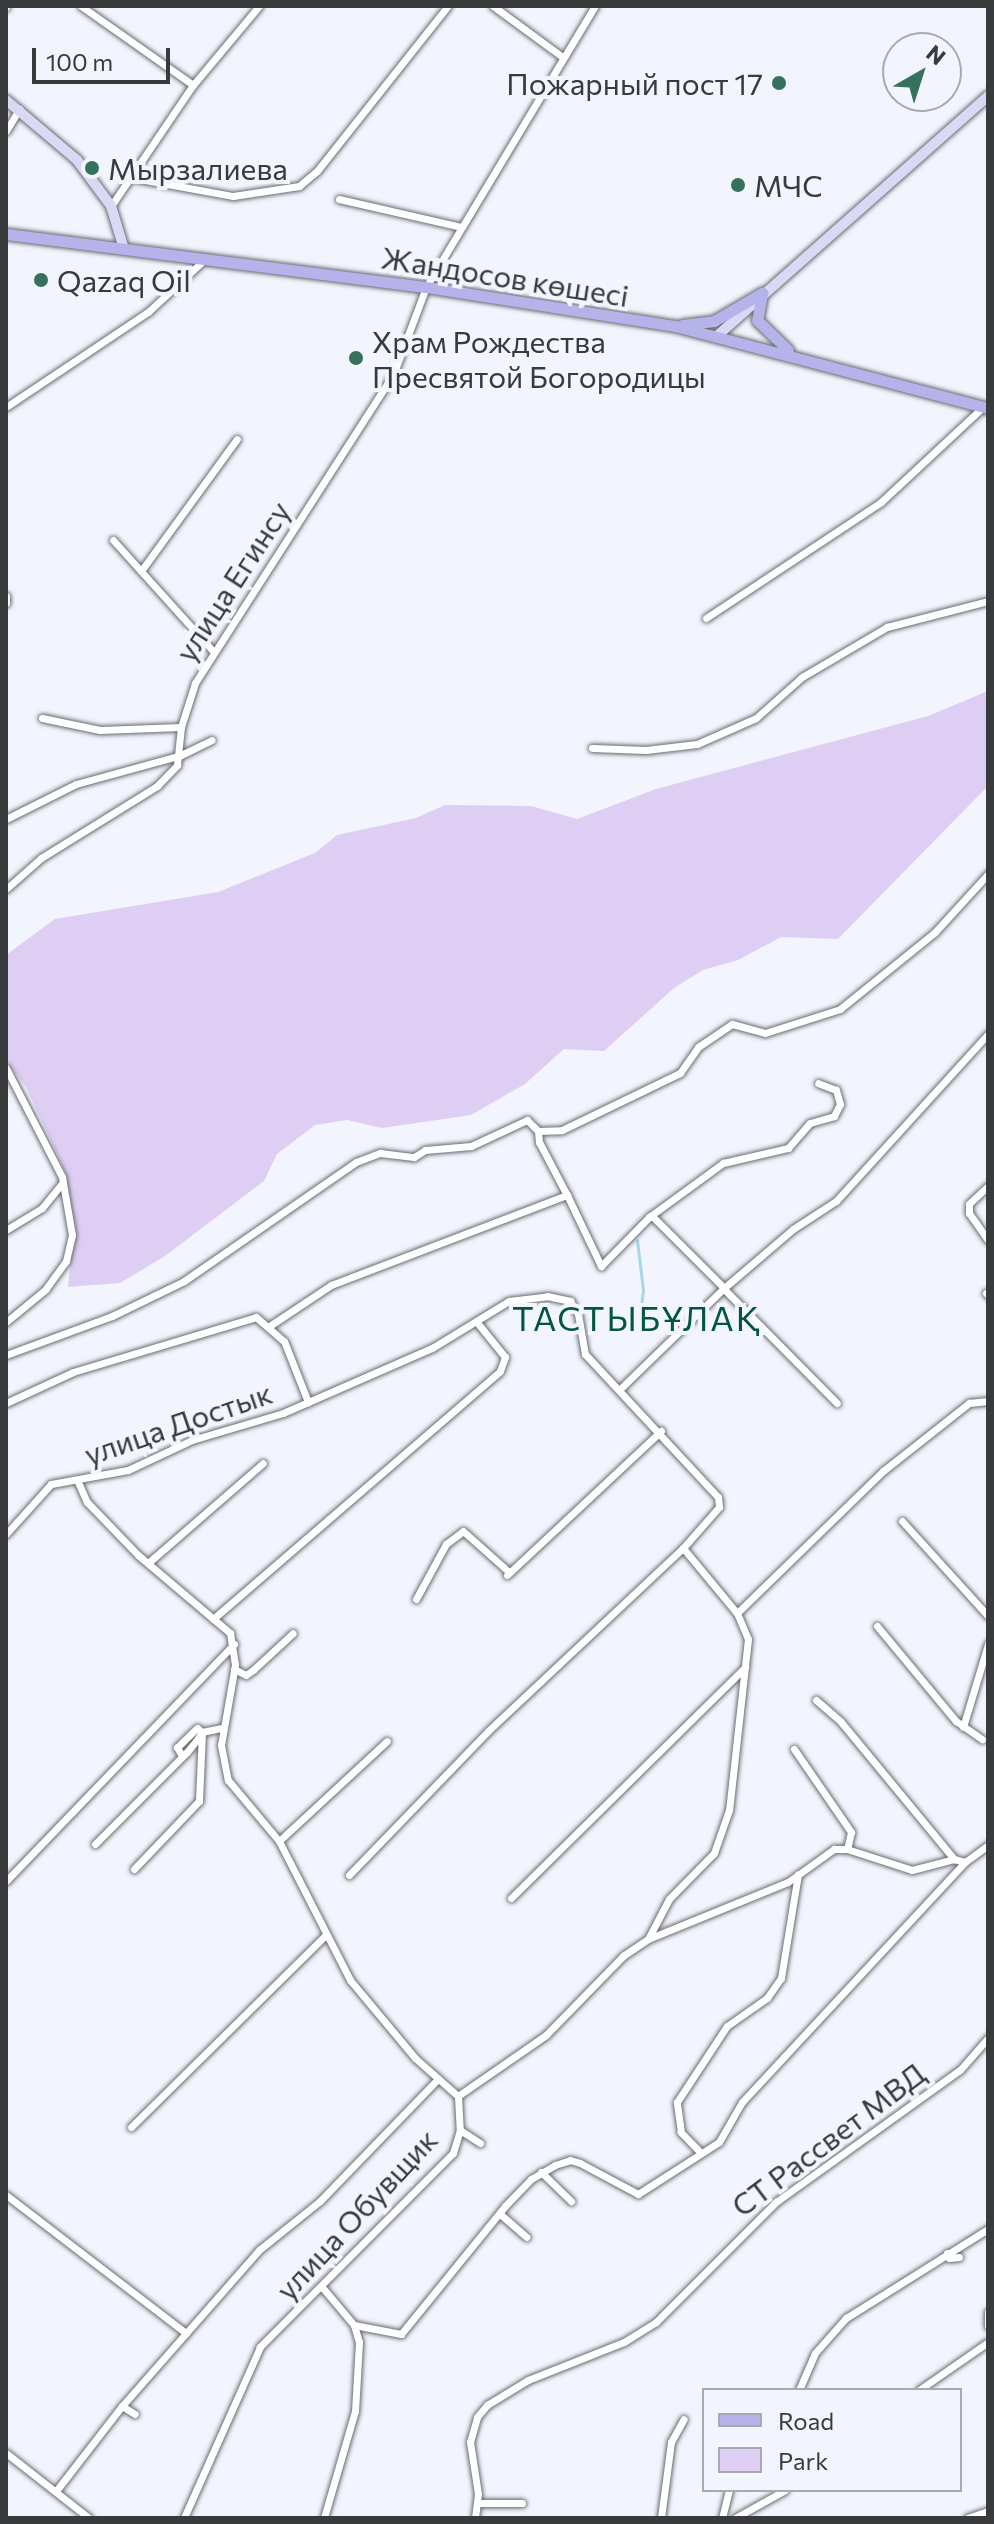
<!DOCTYPE html>
<html>
<head>
<meta charset="utf-8">
<style>
	body { margin:0 }
	#map { position:relative; width:994px; height:2524px; overflow:hidden; background:#f2f5fd; font-family:Commissioner,sans-serif }
	div>[style] { position:absolute }
	[style*='--x'] { left:calc(var(--x)*1px); top:calc(var(--y)*1px); width:calc(var(--w)*1px); rotate:calc(var(--a)*1deg) }
	.green>* { inset:0; background:#decef4 }
	.stream>* { height:3px; margin:-1.5px; padding:0 1.5px; transform-origin:1.5px; border-radius:1.5px; background:#a7d5e9 }
	.roads { filter:drop-shadow(0 0 2px #696c72) drop-shadow(0 0 2px #696c72) }
	.minor>* { height:7px; margin:-3.5px; padding:0 3.5px; transform-origin:3.5px; border-radius:3.5px; background:#fff }
	.secondary>* { height:10px; margin:-5px; padding:0 5px; transform-origin:5px; border-radius:5px; background:#dad8f4 }
	.primary>* { height:11px; margin:-5.5px; padding:0 5.5px; transform-origin:5.5px; border-radius:5.5px; background:#b6b2ea }
	.dots>* { width:22px; height:22px; translate:-50% -50%; box-sizing:border-box; border:4px solid #f2f5fd; border-radius:50% }
	span { translate:-50% -50%; white-space:nowrap; text-align:center; line-height:1.15; -webkit-text-stroke:8px #f2f5fd; paint-order:stroke }
	.poi-label { font-size:30px; color:#383a3c }
	.right { translate:-100% -50%; text-align:right }
	.left { translate:0 -50%; text-align:left }
	.street-label { font-size:30px; color:#383a3c }
	.quarter-label { font-size:34px; color:#02553f; letter-spacing:2px }
	.frame { position:absolute; inset:0; border:8px solid #383a3c; pointer-events:none }
	.legend { position:absolute; left:702px; top:2388px; width:260px; height:104px; box-sizing:border-box; background:#f2f5fd; border:2px solid #a8aab0; margin:0; padding:10px 14px; list-style:none; font-size:24px; color:#383a3c }
	.legend li { display:flex; align-items:center; gap:16px; height:40px }
	.legend b { width:40px; border:2px solid #a8aab0 }
	.north { position:absolute; left:882px; top:32px; width:80px; height:80px; box-sizing:border-box; background:#f2f5fd; border:2px solid #a8aab0; border-radius:50%; rotate:39deg; font-size:22px; font-weight:700; line-height:32px; text-align:center; color:#383a3c }
	.north::after { content:''; display:block; margin:auto; width:28px; height:36px; background:#35715c; clip-path:polygon(50% 0,100% 100%,50% 72%,0 100%) }
	.scale { position:absolute; left:32px; top:48px; width:138px; height:36px; box-sizing:border-box; border:4px solid #383a3c; border-top:0; padding-left:10px; font-size:24px; line-height:28px; white-space:nowrap; color:#383a3c; -webkit-text-stroke:6px #f2f5fd; paint-order:stroke }
</style>
</head>
<body>
<div id="map">
	<div class="green">
		<div style="clip-path:polygon(988px 691px,988px 786px,838px 939px,781px 937px,738px 960px,703px 970px,674px 988px,604px 1051px,564px 1049px,525px 1084px,471px 1115px,382px 1128px,347px 1120px,315px 1125px,277px 1154px,264px 1181px,165px 1256px,120px 1283px,68px 1287px,73px 1240px,65px 1171px,26px 1087px,6px 1060px,6px 955px,55px 919px,218px 892px,315px 853px,337px 835px,416px 818px,445px 805px,531px 806px,577px 819px,656px 789px,928px 716px)"></div>
	</div>
	<div class="stream">
		<div style="--x:637;--y:1240;--w:50;--a:83.2"></div>
		<div style="--x:643;--y:1290;--w:32;--a:97"></div>
	</div>
	<div class="roads">
		<div class="minor">
			<div style="--x:81;--y:6;--w:137;--a:35.2"></div>
			<div style="--x:493;--y:6;--w:84;--a:36.3"></div>
			<div style="--x:6;--y:7;--w:1;--a:-90"></div>
			<div style="--x:6;--y:131;--w:26;--a:-59"></div>
			<div style="--x:129;--y:177;--w:106;--a:10.4"></div>
			<div style="--x:233;--y:196;--w:67;--a:-8.6"></div>
			<div style="--x:299;--y:186;--w:23;--a:-40"></div>
			<div style="--x:317;--y:171;--w:211;--a:-51.6"></div>
			<div style="--x:339;--y:199;--w:125;--a:12.9"></div>
			<div style="--x:111;--y:206;--w:146;--a:-55.9"></div>
			<div style="--x:193;--y:85;--w:103;--a:-50.1"></div>
			<div style="--x:6;--y:407;--w:171;--a:-33.8"></div>
			<div style="--x:148;--y:312;--w:76;--a:-42.9"></div>
			<div style="--x:113;--y:540;--w:149;--a:48"></div>
			<div style="--x:141;--y:571;--w:163;--a:-54"></div>
			<div style="--x:6;--y:596;--w:7;--a:90"></div>
			<div style="--x:706;--y:618;--w:210;--a:-33.5"></div>
			<div style="--x:881;--y:502;--w:139;--a:-43"></div>
			<div style="--x:42;--y:718;--w:59;--a:11.7"></div>
			<div style="--x:100;--y:730;--w:81;--a:-2.1"></div>
			<div style="--x:592;--y:748;--w:54;--a:2.1"></div>
			<div style="--x:646;--y:750;--w:51;--a:-6.7"></div>
			<div style="--x:697;--y:744;--w:64;--a:-23.8"></div>
			<div style="--x:756;--y:718;--w:62;--a:-41.7"></div>
			<div style="--x:802;--y:677;--w:99;--a:-30.5"></div>
			<div style="--x:887;--y:627;--w:104;--a:-14.4"></div>
			<div style="--x:6;--y:819;--w:78;--a:-26.6"></div>
			<div style="--x:76;--y:784;--w:109;--a:-15.4"></div>
			<div style="--x:181;--y:755;--w:34;--a:-26"></div>
			<div style="--x:6;--y:889;--w:47;--a:-41.5"></div>
			<div style="--x:41;--y:858;--w:137;--a:-31.8"></div>
			<div style="--x:157;--y:786;--w:29;--a:-46"></div>
			<div style="--x:177;--y:765;--w:38;--a:-84"></div>
			<div style="--x:181;--y:727;--w:46;--a:-72.3"></div>
			<div style="--x:195;--y:683;--w:366;--a:-57.3"></div>
			<div style="--x:393;--y:375;--w:94;--a:-69.4"></div>
			<div style="--x:426;--y:287;--w:328;--a:-59"></div>
			<div style="--x:6;--y:1068;--w:123;--a:62.8"></div>
			<div style="--x:62;--y:1177;--w:59;--a:80.2"></div>
			<div style="--x:72;--y:1235;--w:27;--a:103"></div>
			<div style="--x:66;--y:1261;--w:34;--a:126"></div>
			<div style="--x:46;--y:1289;--w:52;--a:140.5"></div>
			<div style="--x:538;--y:1131;--w:11;--a:85"></div>
			<div style="--x:539;--y:1142;--w:60;--a:62.2"></div>
			<div style="--x:988;--y:1186;--w:26;--a:137"></div>
			<div style="--x:969;--y:1204;--w:9;--a:90"></div>
			<div style="--x:969;--y:1213;--w:33;--a:55"></div>
			<div style="--x:652;--y:1216;--w:102;--a:45"></div>
			<div style="--x:6;--y:1230;--w:42;--a:-31.4"></div>
			<div style="--x:42;--y:1208;--w:33;--a:-51"></div>
			<div style="--x:725;--y:1290;--w:159;--a:45.3"></div>
			<div style="--x:986;--y:1293;--w:3;--a:45"></div>
			<div style="--x:271;--y:1325;--w:72;--a:-33.7"></div>
			<div style="--x:331;--y:1285;--w:253;--a:-20.9"></div>
			<div style="--x:567;--y:1195;--w:79;--a:64.4"></div>
			<div style="--x:601;--y:1266;--w:69;--a:-45.6"></div>
			<div style="--x:649;--y:1217;--w:92;--a:-36.1"></div>
			<div style="--x:723;--y:1163;--w:67;--a:-13"></div>
			<div style="--x:788;--y:1148;--w:33;--a:-49"></div>
			<div style="--x:810;--y:1123;--w:25;--a:-16"></div>
			<div style="--x:834;--y:1116;--w:13;--a:-63"></div>
			<div style="--x:840;--y:1104;--w:15;--a:-106"></div>
			<div style="--x:836;--y:1090;--w:19;--a:-159"></div>
			<div style="--x:6;--y:1355;--w:113;--a:-20.2"></div>
			<div style="--x:112;--y:1316;--w:80;--a:-25.9"></div>
			<div style="--x:184;--y:1281;--w:209;--a:-34.7"></div>
			<div style="--x:356;--y:1162;--w:26;--a:-21"></div>
			<div style="--x:380;--y:1153;--w:34;--a:7"></div>
			<div style="--x:414;--y:1157;--w:13;--a:-32"></div>
			<div style="--x:425;--y:1150;--w:46;--a:-5"></div>
			<div style="--x:471;--y:1146;--w:62;--a:-24.9"></div>
			<div style="--x:527;--y:1120;--w:16;--a:45"></div>
			<div style="--x:538;--y:1131;--w:24;--a:-2"></div>
			<div style="--x:562;--y:1130;--w:131;--a:-25.8"></div>
			<div style="--x:680;--y:1073;--w:32;--a:-55"></div>
			<div style="--x:698;--y:1047;--w:41;--a:-34.1"></div>
			<div style="--x:732;--y:1024;--w:34;--a:15"></div>
			<div style="--x:765;--y:1033;--w:79;--a:-17.7"></div>
			<div style="--x:840;--y:1009;--w:122;--a:-39"></div>
			<div style="--x:935;--y:932;--w:79;--a:-47.6"></div>
			<div style="--x:621;--y:1388;--w:144;--a:-44.2"></div>
			<div style="--x:724;--y:1288;--w:91;--a:-40.5"></div>
			<div style="--x:793;--y:1229;--w:51;--a:-33.1"></div>
			<div style="--x:836;--y:1201;--w:226;--a:-47.7"></div>
			<div style="--x:6;--y:1403;--w:74;--a:-24.8"></div>
			<div style="--x:73;--y:1372;--w:191;--a:-16.7"></div>
			<div style="--x:256;--y:1317;--w:37;--a:41"></div>
			<div style="--x:284;--y:1341;--w:66;--a:68.5"></div>
			<div style="--x:78;--y:1482;--w:22;--a:66"></div>
			<div style="--x:87;--y:1502;--w:74;--a:46.1"></div>
			<div style="--x:138;--y:1555;--w:121;--a:40.3"></div>
			<div style="--x:230;--y:1633;--w:32;--a:81"></div>
			<div style="--x:235;--y:1665;--w:81;--a:99.9"></div>
			<div style="--x:221;--y:1745;--w:36;--a:79"></div>
			<div style="--x:228;--y:1780;--w:80;--a:50.1"></div>
			<div style="--x:279;--y:1841;--w:156;--a:62.9"></div>
			<div style="--x:350;--y:1980;--w:102;--a:50.2"></div>
			<div style="--x:415;--y:2058;--w:57;--a:41.5"></div>
			<div style="--x:902;--y:1521;--w:128;--a:47.8"></div>
			<div style="--x:6;--y:1534;--w:67;--a:-48"></div>
			<div style="--x:51;--y:1484;--w:78;--a:-10.3"></div>
			<div style="--x:128;--y:1470;--w:71;--a:-25.1"></div>
			<div style="--x:192;--y:1440;--w:95;--a:-16.5"></div>
			<div style="--x:283;--y:1413;--w:163;--a:-23.6"></div>
			<div style="--x:432;--y:1348;--w:90;--a:-31.4"></div>
			<div style="--x:509;--y:1301;--w:38;--a:-7"></div>
			<div style="--x:547;--y:1296;--w:24;--a:12"></div>
			<div style="--x:570;--y:1301;--w:15;--a:58"></div>
			<div style="--x:578;--y:1314;--w:41;--a:80.1"></div>
			<div style="--x:585;--y:1354;--w:195;--a:47.1"></div>
			<div style="--x:718;--y:1497;--w:10;--a:84"></div>
			<div style="--x:719;--y:1507;--w:55;--a:131.3"></div>
			<div style="--x:683;--y:1548;--w:85;--a:50.3"></div>
			<div style="--x:737;--y:1613;--w:28;--a:67"></div>
			<div style="--x:748;--y:1639;--w:172;--a:96.3"></div>
			<div style="--x:729;--y:1810;--w:46;--a:109.2"></div>
			<div style="--x:714;--y:1853;--w:64;--a:134.4"></div>
			<div style="--x:669;--y:1899;--w:45;--a:117.7"></div>
			<div style="--x:648;--y:1939;--w:30;--a:146"></div>
			<div style="--x:623;--y:1956;--w:110;--a:134.3"></div>
			<div style="--x:546;--y:2035;--w:107;--a:145.3"></div>
			<div style="--x:458;--y:2096;--w:34;--a:87"></div>
			<div style="--x:460;--y:2130;--w:24;--a:107"></div>
			<div style="--x:453;--y:2153;--w:274;--a:134.9"></div>
			<div style="--x:260;--y:2347;--w:187;--a:114"></div>
			<div style="--x:148;--y:1563;--w:152;--a:-41"></div>
			<div style="--x:507;--y:1575;--w:211;--a:-43.1"></div>
			<div style="--x:416;--y:1599;--w:63;--a:-61.4"></div>
			<div style="--x:446;--y:1544;--w:21;--a:-37"></div>
			<div style="--x:463;--y:1531;--w:62;--a:41.7"></div>
			<div style="--x:737;--y:1613;--w:204;--a:-44.2"></div>
			<div style="--x:883;--y:1471;--w:110;--a:-38.3"></div>
			<div style="--x:969;--y:1403;--w:19;--a:-6"></div>
			<div style="--x:213;--y:1619;--w:379;--a:-40.8"></div>
			<div style="--x:500;--y:1371;--w:15;--a:-70"></div>
			<div style="--x:505;--y:1357;--w:46;--a:-128.9"></div>
			<div style="--x:877;--y:1626;--w:124;--a:50.3"></div>
			<div style="--x:956;--y:1721;--w:32;--a:35"></div>
			<div style="--x:234;--y:1669;--w:13;--a:27"></div>
			<div style="--x:246;--y:1675;--w:9;--a:-36"></div>
			<div style="--x:253;--y:1670;--w:54;--a:-42.8"></div>
			<div style="--x:816;--y:1700;--w:33;--a:41"></div>
			<div style="--x:841;--y:1722;--w:178;--a:50.5"></div>
			<div style="--x:963;--y:1727;--w:87;--a:-73.2"></div>
			<div style="--x:794;--y:1749;--w:101;--a:55.5"></div>
			<div style="--x:851;--y:1832;--w:17;--a:103"></div>
			<div style="--x:279;--y:1841;--w:147;--a:-42.8"></div>
			<div style="--x:95;--y:1844;--w:130;--a:-45"></div>
			<div style="--x:187;--y:1752;--w:14;--a:-51"></div>
			<div style="--x:196;--y:1741;--w:11;--a:-56"></div>
			<div style="--x:202;--y:1732;--w:6;--a:-141"></div>
			<div style="--x:197;--y:1728;--w:28;--a:136"></div>
			<div style="--x:177;--y:1747;--w:10;--a:61"></div>
			<div style="--x:134;--y:1869;--w:94;--a:-46.3"></div>
			<div style="--x:199;--y:1801;--w:69;--a:-87.5"></div>
			<div style="--x:202;--y:1732;--w:19;--a:-12"></div>
			<div style="--x:349;--y:1875;--w:200;--a:-46"></div>
			<div style="--x:488;--y:1731;--w:267;--a:-43.2"></div>
			<div style="--x:6;--y:1881;--w:329;--a:-46.1"></div>
			<div style="--x:511;--y:1898;--w:329;--a:-44.6"></div>
			<div style="--x:648;--y:1939;--w:151;--a:-22.2"></div>
			<div style="--x:788;--y:1882;--w:57;--a:-35.7"></div>
			<div style="--x:834;--y:1849;--w:13;--a:0"></div>
			<div style="--x:847;--y:1849;--w:68;--a:17.9"></div>
			<div style="--x:912;--y:1870;--w:43;--a:-14.7"></div>
			<div style="--x:954;--y:1859;--w:11;--a:15"></div>
			<div style="--x:965;--y:1862;--w:29;--a:-36"></div>
			<div style="--x:131;--y:2127;--w:271;--a:-44.6"></div>
			<div style="--x:460;--y:2130;--w:24;--a:33"></div>
			<div style="--x:700;--y:2152;--w:28;--a:-134"></div>
			<div style="--x:681;--y:2132;--w:30;--a:-98"></div>
			<div style="--x:677;--y:2102;--w:91;--a:-56.7"></div>
			<div style="--x:727;--y:2026;--w:49;--a:-35"></div>
			<div style="--x:767;--y:1998;--w:24;--a:-55"></div>
			<div style="--x:781;--y:1978;--w:105;--a:-80.7"></div>
			<div style="--x:541;--y:2172;--w:42;--a:44"></div>
			<div style="--x:6;--y:2195;--w:227;--a:37.5"></div>
			<div style="--x:500;--y:2214;--w:35;--a:41"></div>
			<div style="--x:947;--y:2253;--w:5;--a:68"></div>
			<div style="--x:949;--y:2258;--w:10;--a:-6"></div>
			<div style="--x:322;--y:2287;--w:50;--a:49.9"></div>
			<div style="--x:354;--y:2325;--w:18;--a:74"></div>
			<div style="--x:359;--y:2342;--w:69;--a:93.3"></div>
			<div style="--x:355;--y:2411;--w:111;--a:106.2"></div>
			<div style="--x:988;--y:2312;--w:14;--a:90"></div>
			<div style="--x:354;--y:2325;--w:48;--a:10.8"></div>
			<div style="--x:401;--y:2334;--w:165;--a:-50.9"></div>
			<div style="--x:505;--y:2206;--w:37;--a:-46"></div>
			<div style="--x:531;--y:2179;--w:28;--a:-30"></div>
			<div style="--x:555;--y:2165;--w:16;--a:-18"></div>
			<div style="--x:570;--y:2160;--w:10;--a:17"></div>
			<div style="--x:580;--y:2163;--w:66;--a:28.1"></div>
			<div style="--x:638;--y:2194;--w:96;--a:-32.7"></div>
			<div style="--x:719;--y:2142;--w:46;--a:-60.1"></div>
			<div style="--x:742;--y:2102;--w:328;--a:-47.1"></div>
			<div style="--x:799;--y:2390;--w:40;--a:-66.6"></div>
			<div style="--x:815;--y:2353;--w:47;--a:-48.5"></div>
			<div style="--x:846;--y:2318;--w:168;--a:-32.1"></div>
			<div style="--x:919;--y:2390;--w:84;--a:-34.8"></div>
			<div style="--x:122;--y:2406;--w:208;--a:-48.7"></div>
			<div style="--x:259;--y:2250;--w:78;--a:-38.8"></div>
			<div style="--x:320;--y:2201;--w:170;--a:-46"></div>
			<div style="--x:6;--y:2453;--w:105;--a:38.1"></div>
			<div style="--x:56;--y:2491;--w:108;--a:-52.2"></div>
			<div style="--x:122;--y:2406;--w:15;--a:32"></div>
			<div style="--x:478;--y:2503;--w:44;--a:0"></div>
			<div style="--x:475;--y:2518;--w:24;--a:-83"></div>
			<div style="--x:478;--y:2494;--w:53;--a:-98.7"></div>
			<div style="--x:470;--y:2442;--w:26;--a:-74"></div>
			<div style="--x:477;--y:2417;--w:16;--a:-50"></div>
			<div style="--x:487;--y:2405;--w:48;--a:-31.4"></div>
			<div style="--x:528;--y:2380;--w:103;--a:-21.6"></div>
			<div style="--x:624;--y:2342;--w:38;--a:-32"></div>
			<div style="--x:656;--y:2322;--w:170;--a:-45"></div>
			<div style="--x:776;--y:2202;--w:226;--a:-35.7"></div>
			<div style="--x:960;--y:2070;--w:43;--a:-48.8"></div>
			<div style="--x:661;--y:2518;--w:77;--a:-82.5"></div>
			<div style="--x:671;--y:2442;--w:26;--a:-61"></div>
			<div style="--x:722;--y:2518;--w:29;--a:-76"></div>
			<div style="--x:735;--y:2518;--w:57;--a:-29.2"></div>
			<div style="--x:967;--y:2518;--w:22;--a:-18"></div>
		</div>
		<div class="secondary">
			<div style="--x:6;--y:100;--w:93;--a:40.2"></div>
			<div style="--x:77;--y:160;--w:57;--a:53.5"></div>
			<div style="--x:111;--y:206;--w:45;--a:73.2"></div>
			<div style="--x:717;--y:336;--w:362;--a:-41.5"></div>
		</div>
		<div class="primary">
			<div style="--x:6;--y:234;--w:423;--a:7.2"></div>
			<div style="--x:426;--y:287;--w:252;--a:8.9"></div>
			<div style="--x:675;--y:326;--w:324;--a:14.7"></div>
			<div style="--x:762;--y:293;--w:27;--a:100"></div>
			<div style="--x:757;--y:320;--w:43;--a:44.1"></div>
			<div style="--x:682;--y:325;--w:32;--a:-7"></div>
			<div style="--x:714;--y:321;--w:56;--a:-30.3"></div>
		</div>
	</div>
	<div class="dots">
		<div style="left:779px;top:83px;background:#35715c"></div>
		<div style="left:92px;top:168px;background:#35715c"></div>
		<div style="left:738px;top:185px;background:#35715c"></div>
		<div style="left:41px;top:280px;background:#35715c"></div>
		<div style="left:356px;top:358px;background:#35715c"></div>
	</div>
	<div class="poi-label">
		<span class="right" style="left:763px;top:83px">Пожарный пост 17</span>
		<span class="left" style="left:108px;top:168px">Мырзалиева</span>
		<span class="left" style="left:754px;top:185px">МЧС</span>
		<span class="left" style="left:57px;top:280px">Qazaq Oil</span>
		<span class="left" style="left:372px;top:358px">Храм Рождества<br>Пресвятой Богородицы</span>
	</div>
	<div class="street-label">
		<span style="left:505px;top:276px;rotate:9deg">Жандосов көшесі</span>
		<span style="left:232px;top:581px;rotate:-57deg">улица Егинсу</span>
		<span style="left:178px;top:1423px;rotate:-19deg">улица Достык</span>
		<span style="left:828px;top:2139px;rotate:-37deg">СТ Рассвет МВД</span>
		<span style="left:356px;top:2214px;rotate:-47deg">улица Обувщик</span>
	</div>
	<div class="quarter-label">
		<span style="left:637px;top:1318px">ТАСТЫБҰЛАҚ</span>
	</div>
	<div class="frame"></div>
	<ul class="legend">
	<li><b style="height:10px;background:#b6b2ea"></b>Road</li>
	<li><b style="height:22px;background:#decef4"></b>Park</li>
	</ul>
	<div class="north">N</div>
	<div class="scale">100 m</div>
</div>
</body>
</html>
